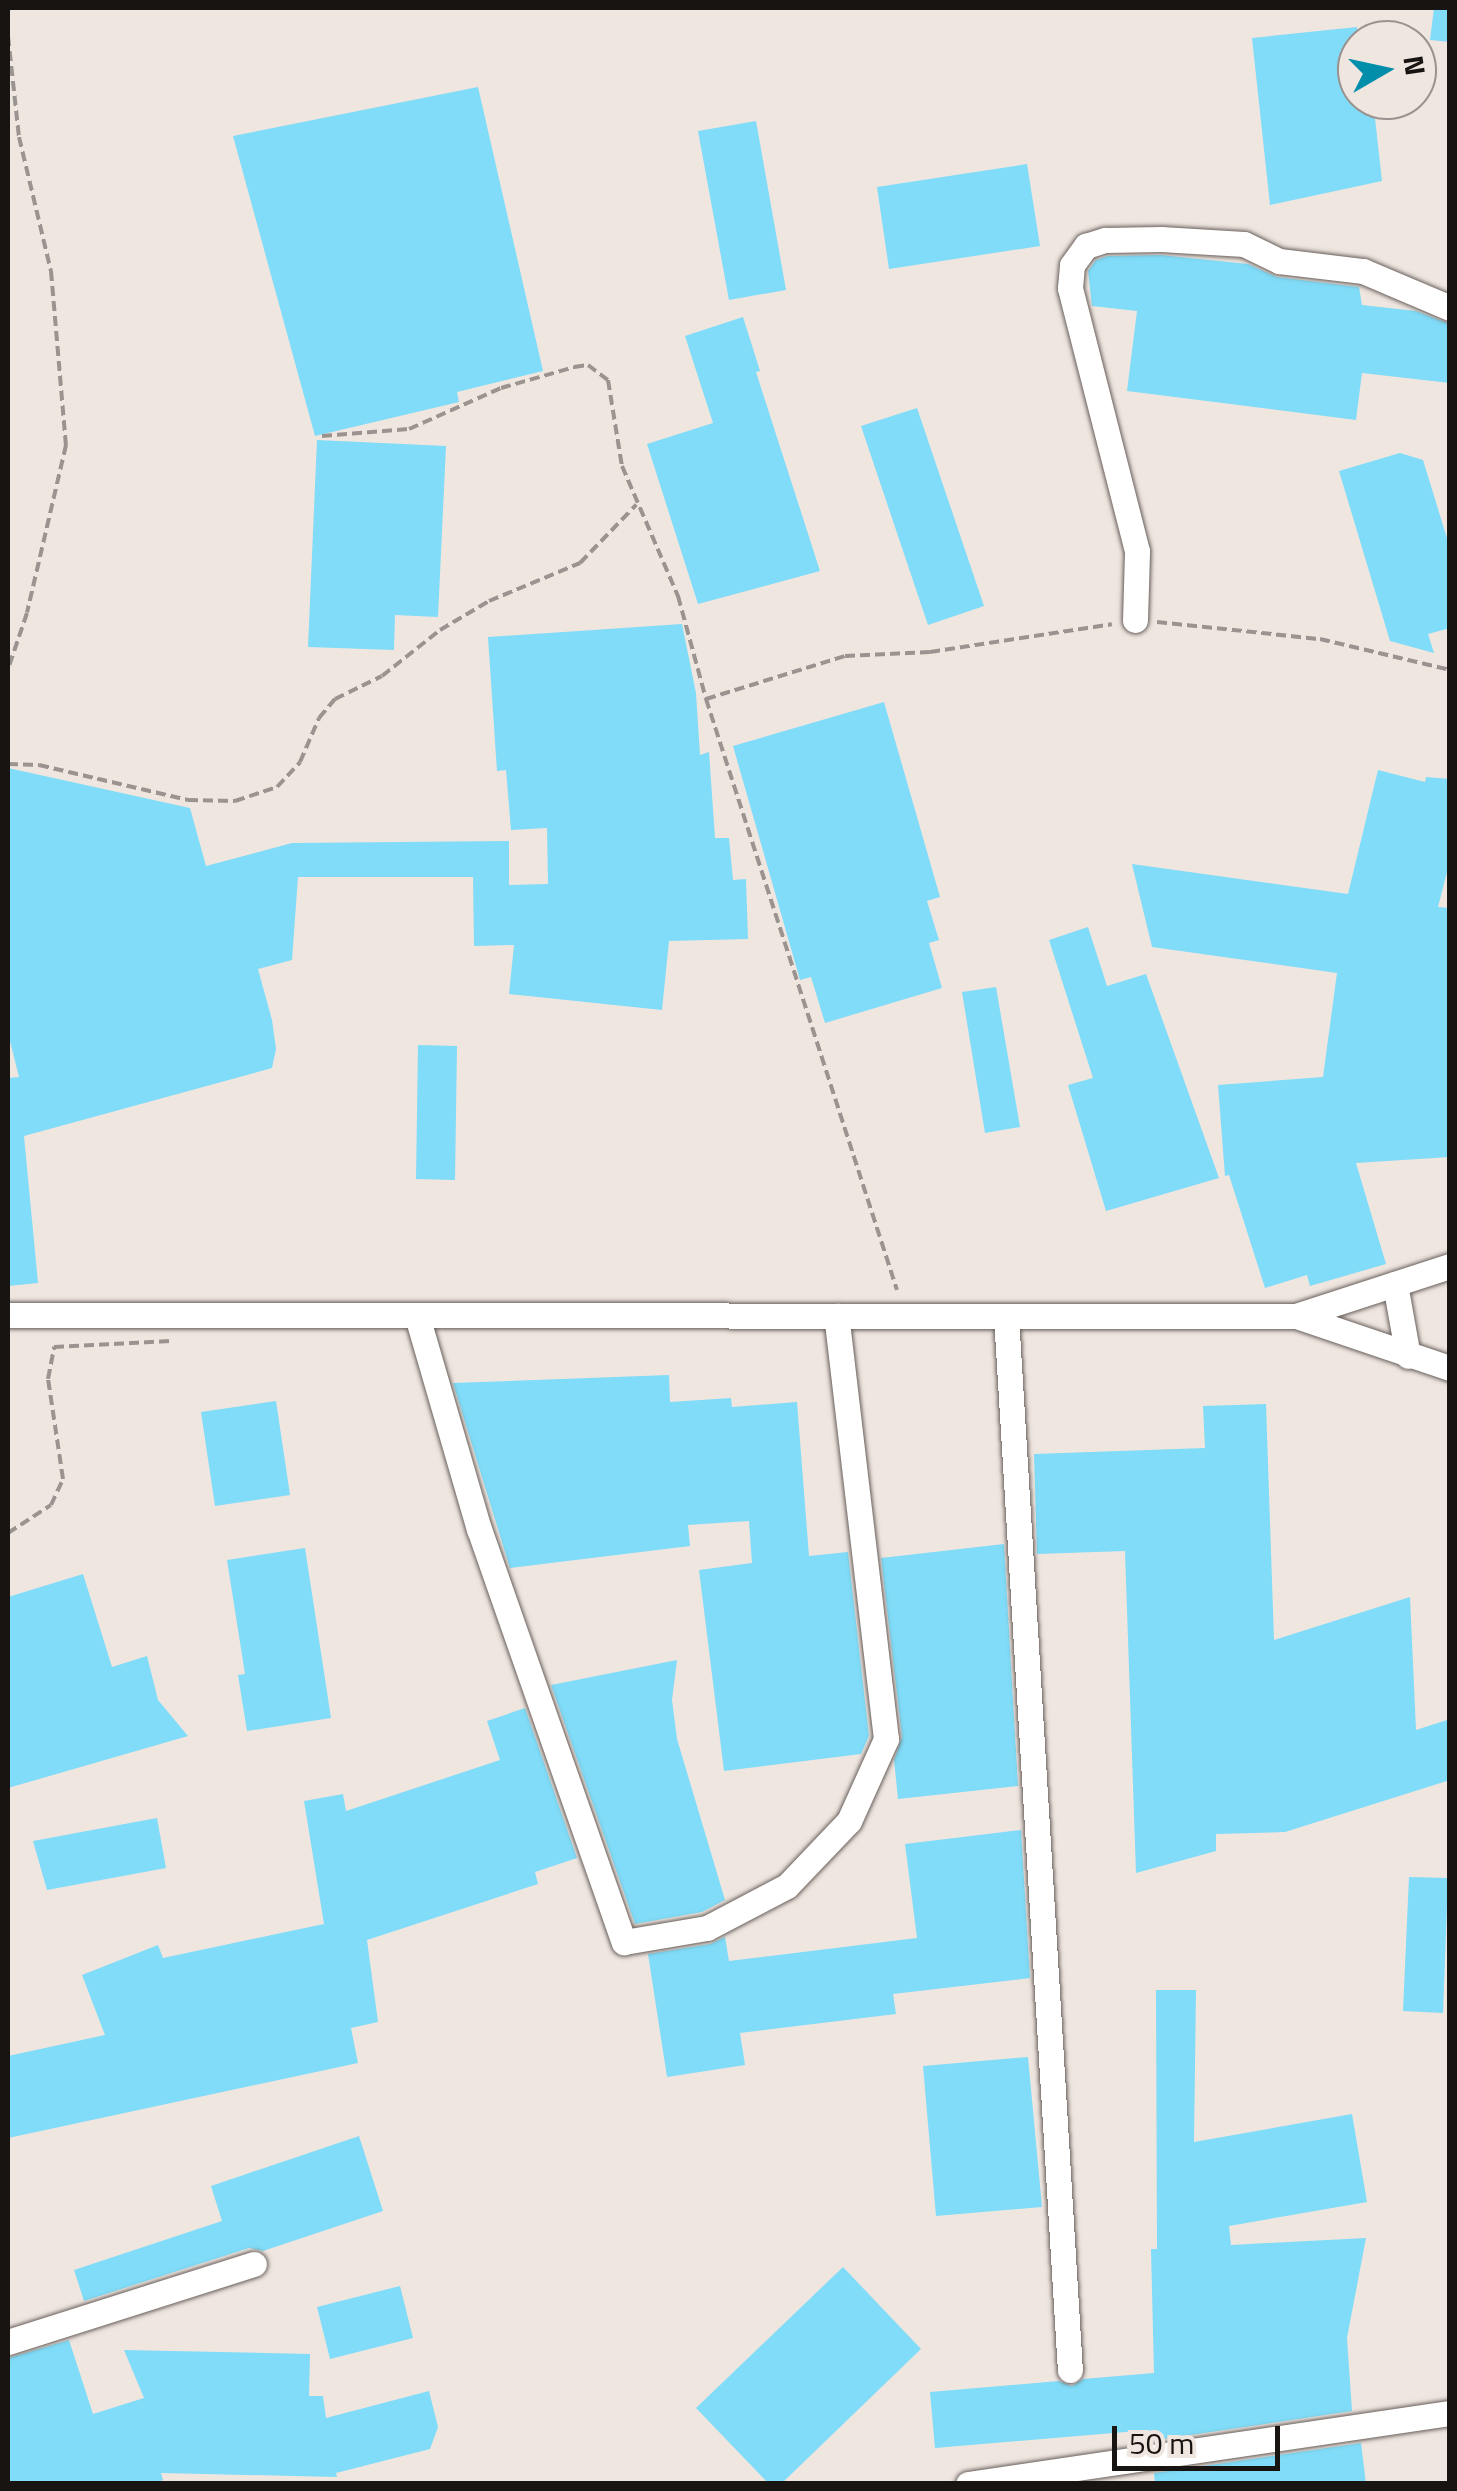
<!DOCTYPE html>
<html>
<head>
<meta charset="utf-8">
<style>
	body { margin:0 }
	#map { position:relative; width:1457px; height:2491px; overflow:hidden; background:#efe6e0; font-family:"Titillium Web",sans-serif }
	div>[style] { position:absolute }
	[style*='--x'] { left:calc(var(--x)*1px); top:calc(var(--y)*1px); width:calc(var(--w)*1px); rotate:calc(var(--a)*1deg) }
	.building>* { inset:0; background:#80dcf8 }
	.path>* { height:4px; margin-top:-2px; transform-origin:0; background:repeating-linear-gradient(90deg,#9a938f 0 10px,transparent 0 15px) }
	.roads { filter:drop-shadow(0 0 2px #685f5b) drop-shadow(0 0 2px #685f5b) }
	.minor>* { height:25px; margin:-12.5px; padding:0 12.5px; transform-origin:12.5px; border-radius:12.5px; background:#fff }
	span { translate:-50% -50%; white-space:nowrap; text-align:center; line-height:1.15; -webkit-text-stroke:8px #efe6e0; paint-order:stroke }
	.frame { position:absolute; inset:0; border:10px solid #181412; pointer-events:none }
	.north { position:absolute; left:1337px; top:20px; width:100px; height:100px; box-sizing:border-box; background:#efe6e0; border:2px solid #99928e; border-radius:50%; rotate:81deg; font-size:28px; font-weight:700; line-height:40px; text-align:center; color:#181412 }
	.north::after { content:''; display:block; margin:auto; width:35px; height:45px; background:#018eab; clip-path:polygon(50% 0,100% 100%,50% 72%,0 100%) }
	.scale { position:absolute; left:1112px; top:2426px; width:168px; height:45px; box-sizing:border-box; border:5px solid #181412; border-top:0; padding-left:12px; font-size:30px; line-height:35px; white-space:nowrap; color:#181412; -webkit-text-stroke:8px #efe6e0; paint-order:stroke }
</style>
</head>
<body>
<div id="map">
	<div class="building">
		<div style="clip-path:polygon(1434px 8px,1450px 8px,1450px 42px,1430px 40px)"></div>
		<div style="clip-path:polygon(1357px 27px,1357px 100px,1373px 100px,1382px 181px,1270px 205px,1252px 38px)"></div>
		<div style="clip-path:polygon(478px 87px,543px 371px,457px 392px,459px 402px,315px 436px,233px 136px)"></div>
		<div style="clip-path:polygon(756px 121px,786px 290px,729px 300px,698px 131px)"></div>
		<div style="clip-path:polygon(1027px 164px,1040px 246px,889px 269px,877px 187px)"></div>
		<div style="clip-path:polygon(1161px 255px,1248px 264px,1277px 277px,1359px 287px,1362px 305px,1416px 311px,1450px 324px,1450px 383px,1362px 373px,1356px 420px,1127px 391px,1137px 311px,1092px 306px,1088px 271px,1096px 260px,1108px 256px)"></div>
		<div style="clip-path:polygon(743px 317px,760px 371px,756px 372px,820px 571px,698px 604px,647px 444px,713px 423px,685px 336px)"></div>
		<div style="clip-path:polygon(917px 408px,984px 606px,928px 625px,861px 426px)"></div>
		<div style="clip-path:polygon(317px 440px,446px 446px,438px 617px,395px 615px,394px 650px,308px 647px)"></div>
		<div style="clip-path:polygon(1400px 453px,1423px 460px,1450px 548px,1450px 628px,1428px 634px,1434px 653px,1390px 641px,1339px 471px)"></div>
		<div style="clip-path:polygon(682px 624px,696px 693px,700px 755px,709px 752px,715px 838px,729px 838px,733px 880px,746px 879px,748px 939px,669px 941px,662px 1010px,509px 994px,514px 945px,474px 946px,473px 877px,298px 877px,292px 960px,258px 969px,272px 1020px,276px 1049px,272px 1068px,24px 1136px,38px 1283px,8px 1286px,8px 1078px,19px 1077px,8px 1033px,8px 768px,190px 808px,206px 866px,292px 843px,509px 841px,509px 885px,548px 884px,547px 828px,511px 830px,506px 770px,497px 771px,488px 637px)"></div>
		<div style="clip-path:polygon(884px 702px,940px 897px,927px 901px,939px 940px,929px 943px,942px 988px,825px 1023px,811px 977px,800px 980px,733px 746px)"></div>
		<div style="clip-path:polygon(1378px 770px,1425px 782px,1426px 777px,1450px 779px,1450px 860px,1438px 907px,1450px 908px,1450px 1157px,1356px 1163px,1386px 1264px,1310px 1286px,1307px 1275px,1265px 1288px,1229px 1175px,1225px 1176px,1218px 1085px,1323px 1077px,1337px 973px,1152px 947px,1132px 864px,1348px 894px)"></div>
		<div style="clip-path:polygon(1088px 927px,1107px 986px,1146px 974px,1219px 1178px,1106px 1211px,1068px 1085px,1093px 1078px,1049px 940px)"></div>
		<div style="clip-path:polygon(996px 987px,1020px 1127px,985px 1133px,962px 992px)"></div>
		<div style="clip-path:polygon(418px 1045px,457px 1046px,455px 1180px,416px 1179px)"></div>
		<div style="clip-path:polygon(669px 1375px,670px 1402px,731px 1398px,732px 1407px,797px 1402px,809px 1556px,848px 1552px,869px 1736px,861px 1754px,724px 1771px,699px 1570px,752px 1563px,749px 1521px,688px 1525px,690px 1546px,510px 1568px,453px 1383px)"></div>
		<div style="clip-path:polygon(276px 1401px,290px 1495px,215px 1506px,201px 1412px)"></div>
		<div style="clip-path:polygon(1266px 1404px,1274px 1640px,1410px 1597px,1416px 1730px,1450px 1719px,1450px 1780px,1285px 1832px,1216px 1834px,1216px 1851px,1136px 1873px,1125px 1551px,1037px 1554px,1034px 1454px,1205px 1448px,1203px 1406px)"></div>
		<div style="clip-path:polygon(1004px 1544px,1018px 1786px,898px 1799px,894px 1760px,902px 1737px,881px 1558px)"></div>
		<div style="clip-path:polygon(305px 1548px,331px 1718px,247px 1731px,238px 1675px,245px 1674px,227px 1560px)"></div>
		<div style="clip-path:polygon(83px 1574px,112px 1667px,147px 1656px,158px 1700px,188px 1736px,8px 1788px,8px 1597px)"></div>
		<div style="clip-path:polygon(677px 1660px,672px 1700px,677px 1739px,725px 1900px,702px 1912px,635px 1924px,551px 1685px)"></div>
		<div style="clip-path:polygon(525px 1708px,577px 1858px,535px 1872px,538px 1884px,367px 1940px,378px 2022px,351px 2028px,358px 2063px,8px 2138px,8px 2056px,105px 2035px,82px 1975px,158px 1945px,163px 1958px,324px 1924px,304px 1801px,343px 1794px,346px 1811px,500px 1760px,487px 1721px)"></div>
		<div style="clip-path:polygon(157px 1818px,166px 1868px,47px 1890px,33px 1841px)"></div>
		<div style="clip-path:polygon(1021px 1830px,1030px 1978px,893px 1994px,896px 2014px,740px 2033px,745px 2065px,667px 2077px,648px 1954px,710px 1944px,725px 1937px,729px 1961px,917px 1938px,905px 1844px)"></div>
		<div style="clip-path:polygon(1409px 1877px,1448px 1878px,1443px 2013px,1403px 2011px)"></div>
		<div style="clip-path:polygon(1156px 1990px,1196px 1990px,1194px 2142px,1352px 2114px,1367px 2202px,1229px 2226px,1231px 2245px,1366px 2238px,1347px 2338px,1352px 2411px,1150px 2441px,1149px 2430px,935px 2448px,930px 2392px,1059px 2381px,1072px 2386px,1083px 2379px,1154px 2373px,1151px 2249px,1157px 2249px)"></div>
		<div style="clip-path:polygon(1028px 2057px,1042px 2207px,936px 2216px,923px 2066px)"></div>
		<div style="clip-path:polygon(359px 2136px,383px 2211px,263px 2251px,249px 2248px,84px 2301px,74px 2270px,222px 2221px,211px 2186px)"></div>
		<div style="clip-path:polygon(843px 2267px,921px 2349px,781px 2484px,769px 2484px,696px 2408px)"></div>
		<div style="clip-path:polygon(400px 2286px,413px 2338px,330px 2359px,317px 2307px)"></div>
		<div style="clip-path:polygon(69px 2340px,93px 2414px,144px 2398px,124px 2350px,310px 2354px,309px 2396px,323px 2396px,326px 2418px,429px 2391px,438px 2427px,430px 2449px,336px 2473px,337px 2477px,161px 2473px,163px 2480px,152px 2484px,8px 2484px,8px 2358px)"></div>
		<div style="clip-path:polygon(1361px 2443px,1366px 2484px,1155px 2484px,1154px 2473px)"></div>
	</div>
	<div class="path">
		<div style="--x:8;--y:36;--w:102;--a:83.8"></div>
		<div style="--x:19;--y:137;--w:138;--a:76.6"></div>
		<div style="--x:51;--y:271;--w:175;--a:85.1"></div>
		<div style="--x:66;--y:445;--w:172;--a:103.1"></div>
		<div style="--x:27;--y:613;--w:59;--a:108.7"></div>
		<div style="--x:322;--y:436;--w:87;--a:-4.6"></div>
		<div style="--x:409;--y:429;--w:101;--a:-24"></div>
		<div style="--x:501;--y:388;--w:76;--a:-16"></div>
		<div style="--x:574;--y:367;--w:14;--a:-8"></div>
		<div style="--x:588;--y:365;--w:25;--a:37"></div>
		<div style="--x:608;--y:380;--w:87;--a:80.8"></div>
		<div style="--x:622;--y:466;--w:142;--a:66.7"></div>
		<div style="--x:678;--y:596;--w:107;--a:74.8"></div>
		<div style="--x:706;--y:699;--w:621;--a:72.09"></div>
		<div style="--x:1157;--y:622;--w:164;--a:6"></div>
		<div style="--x:1320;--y:639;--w:134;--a:13.4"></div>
		<div style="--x:706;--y:699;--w:145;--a:-17.2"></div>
		<div style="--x:845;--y:656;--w:85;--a:-2.7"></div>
		<div style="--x:930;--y:652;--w:184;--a:-8.7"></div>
		<div style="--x:8;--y:764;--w:31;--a:2"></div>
		<div style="--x:39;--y:765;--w:153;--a:13.2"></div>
		<div style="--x:188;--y:800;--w:47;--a:1.2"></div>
		<div style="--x:235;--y:801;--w:44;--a:-18.4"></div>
		<div style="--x:277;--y:787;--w:34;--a:-47"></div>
		<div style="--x:300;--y:762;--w:48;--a:-66.6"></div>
		<div style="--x:319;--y:718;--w:25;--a:-50"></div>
		<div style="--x:335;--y:699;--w:52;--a:-26.1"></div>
		<div style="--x:382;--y:676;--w:74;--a:-38.4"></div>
		<div style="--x:440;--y:630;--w:57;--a:-30.6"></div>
		<div style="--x:489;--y:601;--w:99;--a:-22.7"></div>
		<div style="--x:580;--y:563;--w:81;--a:-46"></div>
		<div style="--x:8;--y:1533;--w:51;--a:-33.1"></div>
		<div style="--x:51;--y:1505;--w:29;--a:-65"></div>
		<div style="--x:63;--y:1479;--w:101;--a:-98.5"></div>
		<div style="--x:48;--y:1379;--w:33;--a:-79"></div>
		<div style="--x:54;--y:1347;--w:117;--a:-2.9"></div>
	</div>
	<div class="roads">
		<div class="minor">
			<div style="--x:1135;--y:620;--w:69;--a:-88.3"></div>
			<div style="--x:1137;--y:551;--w:271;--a:-104.3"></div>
			<div style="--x:1070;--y:288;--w:23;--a:-85"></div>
			<div style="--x:1072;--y:265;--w:24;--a:-54"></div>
			<div style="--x:1086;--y:246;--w:20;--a:-18"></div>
			<div style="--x:1105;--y:240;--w:56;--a:-1"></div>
			<div style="--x:1161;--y:239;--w:83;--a:3.4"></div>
			<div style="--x:1244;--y:244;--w:39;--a:26"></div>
			<div style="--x:1279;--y:261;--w:85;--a:6.8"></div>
			<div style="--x:1363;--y:271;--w:95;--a:23"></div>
			<div style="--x:1395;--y:1284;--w:73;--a:79.8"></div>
			<div style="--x:8;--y:1315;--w:1288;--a:0.04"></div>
			<div style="--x:1296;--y:1316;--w:162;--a:-18"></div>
			<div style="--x:417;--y:1316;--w:222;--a:73.8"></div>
			<div style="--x:479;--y:1529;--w:438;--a:70.7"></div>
			<div style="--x:624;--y:1942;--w:84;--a:-9.6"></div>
			<div style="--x:707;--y:1928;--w:90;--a:-27.7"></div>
			<div style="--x:787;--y:1886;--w:90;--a:-46.4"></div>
			<div style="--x:849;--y:1821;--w:90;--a:-65.7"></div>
			<div style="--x:886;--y:1739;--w:426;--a:-96.7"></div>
			<div style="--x:1006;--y:1316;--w:1056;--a:86.53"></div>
			<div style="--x:1296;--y:1316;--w:163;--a:18.7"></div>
			<div style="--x:8;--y:2342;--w:258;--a:-17.6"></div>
			<div style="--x:968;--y:2484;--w:487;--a:-8.4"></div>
		</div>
	</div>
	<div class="frame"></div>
	<div class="north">N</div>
	<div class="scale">50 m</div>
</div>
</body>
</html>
